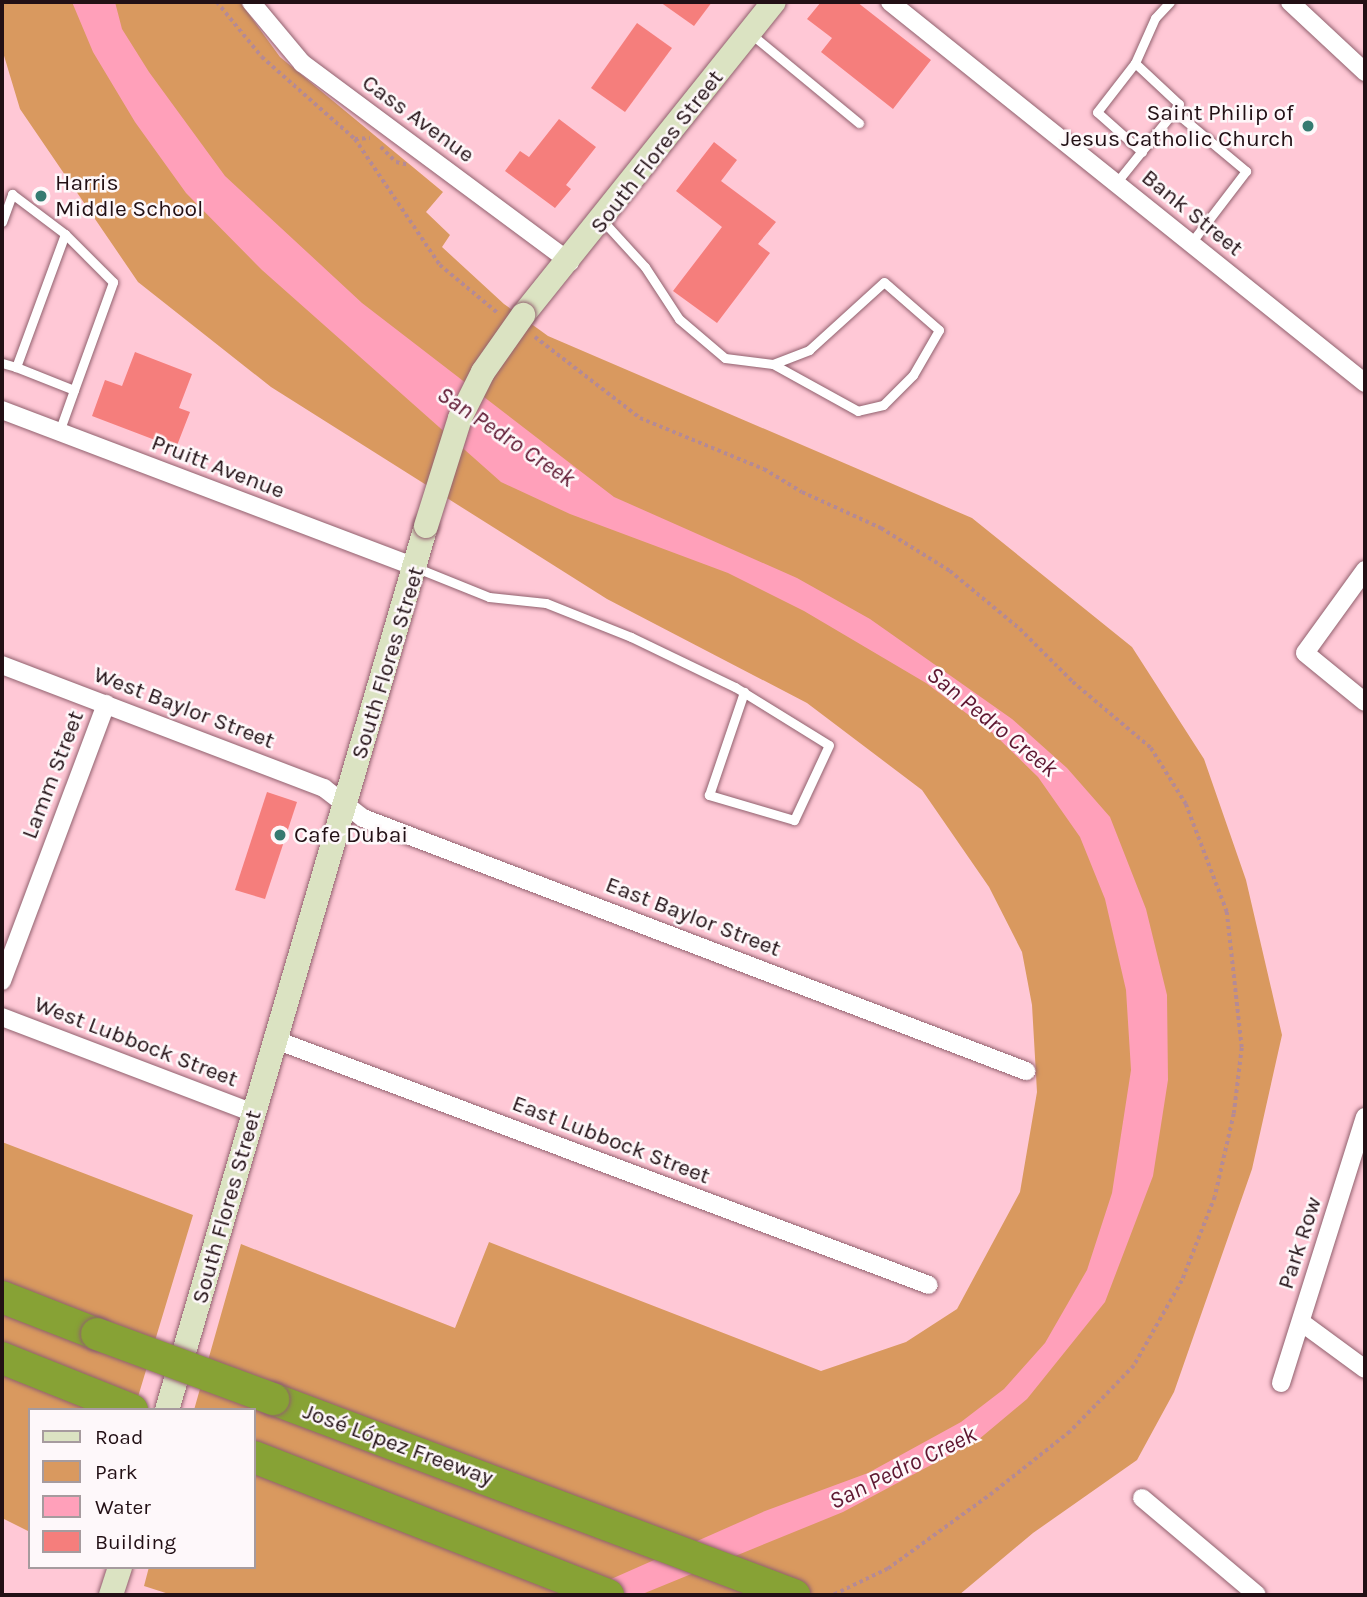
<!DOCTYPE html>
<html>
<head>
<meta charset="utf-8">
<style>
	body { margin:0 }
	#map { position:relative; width:1367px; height:1597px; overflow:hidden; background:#ffc8d6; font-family:Karla,sans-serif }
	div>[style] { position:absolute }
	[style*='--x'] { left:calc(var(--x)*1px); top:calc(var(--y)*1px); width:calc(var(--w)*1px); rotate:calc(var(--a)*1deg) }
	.green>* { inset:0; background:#d9995f }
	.water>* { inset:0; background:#ffa0ba }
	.building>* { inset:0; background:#f57e7c }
	.path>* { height:3.5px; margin-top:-1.75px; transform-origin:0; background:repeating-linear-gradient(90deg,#b58a95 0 3.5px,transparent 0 7px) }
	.roads { filter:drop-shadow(0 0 2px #91616e) drop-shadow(0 0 2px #91616e) }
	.lane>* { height:9px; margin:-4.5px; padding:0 4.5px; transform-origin:4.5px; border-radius:4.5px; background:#fff }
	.street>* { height:18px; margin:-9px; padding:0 9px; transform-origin:9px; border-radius:9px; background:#fff }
	.secondary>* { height:24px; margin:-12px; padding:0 12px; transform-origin:12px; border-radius:12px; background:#dbe3c2 }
	.highway>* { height:32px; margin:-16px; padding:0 16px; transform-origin:16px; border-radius:16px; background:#87a235 }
	.bridges { filter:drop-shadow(0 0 2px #91616e) drop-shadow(0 0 2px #91616e) }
	.secondary-bridge>* { height:24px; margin:-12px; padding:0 12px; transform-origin:12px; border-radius:12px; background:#dbe3c2 }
	.highway-bridge>* { height:32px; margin:-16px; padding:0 16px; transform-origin:16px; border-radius:16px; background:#87a235 }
	.dots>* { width:19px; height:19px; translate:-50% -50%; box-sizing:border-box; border:4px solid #fef8fa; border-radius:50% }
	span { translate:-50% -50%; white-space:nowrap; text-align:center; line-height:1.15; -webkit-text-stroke:5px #fef8fa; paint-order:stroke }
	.poi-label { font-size:23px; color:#221015 }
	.right { translate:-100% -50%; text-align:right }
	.left { translate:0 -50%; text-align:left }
	.street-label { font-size:23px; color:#221015 }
	.water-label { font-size:24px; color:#5e1731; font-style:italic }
	.frame { position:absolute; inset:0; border:4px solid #221015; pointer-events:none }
	.legend { position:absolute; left:28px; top:1408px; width:228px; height:161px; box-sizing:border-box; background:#fef8fa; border:2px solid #a69b9e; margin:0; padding:9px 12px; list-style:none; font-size:21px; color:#221015 }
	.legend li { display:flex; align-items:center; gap:14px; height:35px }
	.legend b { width:35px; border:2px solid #a69b9e }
</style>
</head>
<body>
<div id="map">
	<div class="green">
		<div style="clip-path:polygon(2px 2px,240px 2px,280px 57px,443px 192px,426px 212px,450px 235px,442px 247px,504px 304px,548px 336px,972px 518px,1132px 647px,1204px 759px,1246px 880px,1282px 1035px,1252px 1169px,1174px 1392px,1137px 1460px,1033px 1533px,959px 1595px,172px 1595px,144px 1586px,149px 1567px,254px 1567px,254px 1410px,194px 1410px,241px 1244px,455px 1328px,489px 1242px,821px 1371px,906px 1342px,957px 1309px,1020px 1192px,1037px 1092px,1032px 1005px,1022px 952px,989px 887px,922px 790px,807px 703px,607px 599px,271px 387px,138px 282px,20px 109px,2px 49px)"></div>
		<div style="clip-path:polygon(2px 1142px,193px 1215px,134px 1410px,30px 1410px,30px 1532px,2px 1518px)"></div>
	</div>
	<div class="water">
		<div style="clip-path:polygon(72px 2px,115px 2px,122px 29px,149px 72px,225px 176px,362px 303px,614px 497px,797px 578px,870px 619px,1012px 719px,1067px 768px,1110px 817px,1146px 909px,1167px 995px,1168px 1080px,1153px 1176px,1105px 1302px,1027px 1399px,978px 1440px,843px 1512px,640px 1595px,575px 1595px,765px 1511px,868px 1473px,961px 1422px,1004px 1389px,1045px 1343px,1087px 1270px,1112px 1193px,1131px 1070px,1126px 990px,1105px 899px,1080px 837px,1038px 777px,994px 734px,926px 683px,804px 611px,728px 573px,570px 514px,501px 482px,262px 270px,186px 193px,135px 122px,93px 52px)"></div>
	</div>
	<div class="building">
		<div style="clip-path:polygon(660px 2px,712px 2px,694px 26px)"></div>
		<div style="clip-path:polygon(821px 2px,857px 2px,931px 60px,893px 109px,821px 52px,832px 38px,807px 19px)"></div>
		<div style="clip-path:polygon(637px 23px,672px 48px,625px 112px,591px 88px)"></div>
		<div style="clip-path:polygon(559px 119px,596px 147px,566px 185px,571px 189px,555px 208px,505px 171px,520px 151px,529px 157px)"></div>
		<div style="clip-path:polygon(714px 142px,737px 160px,721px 181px,776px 222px,758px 244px,770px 253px,717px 323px,673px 291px,722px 227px,676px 191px)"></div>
		<div style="clip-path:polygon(135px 352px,192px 374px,179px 408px,190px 412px,176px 448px,92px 416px,105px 380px,122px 386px)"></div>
		<div style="clip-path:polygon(267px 792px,297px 802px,265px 899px,235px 890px)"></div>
	</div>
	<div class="path">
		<div style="--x:217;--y:2;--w:71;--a:50.7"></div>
		<div style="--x:262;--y:57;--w:124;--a:41.4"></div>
		<div style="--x:355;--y:139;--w:152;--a:56"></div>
		<div style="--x:440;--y:265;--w:77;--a:39.7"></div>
		<div style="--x:355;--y:139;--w:15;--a:-4"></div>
		<div style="--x:381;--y:147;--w:21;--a:45"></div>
		<div style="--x:396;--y:162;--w:13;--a:13"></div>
		<div style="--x:535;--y:337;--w:133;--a:37.6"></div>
		<div style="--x:640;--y:418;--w:134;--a:22.4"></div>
		<div style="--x:764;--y:469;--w:44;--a:31.2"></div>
		<div style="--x:802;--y:492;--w:87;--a:24.5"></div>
		<div style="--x:881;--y:528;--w:81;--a:31.9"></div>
		<div style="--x:950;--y:571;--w:91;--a:39.6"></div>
		<div style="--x:1020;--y:629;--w:75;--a:45"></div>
		<div style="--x:1073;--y:682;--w:102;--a:40.2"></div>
		<div style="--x:1151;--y:748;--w:66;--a:58"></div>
		<div style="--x:1186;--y:804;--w:116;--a:69.2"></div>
		<div style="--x:1227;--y:912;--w:137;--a:83.7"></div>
		<div style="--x:1242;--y:1048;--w:66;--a:96.9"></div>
		<div style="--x:1234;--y:1114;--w:85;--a:102.9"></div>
		<div style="--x:1215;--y:1197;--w:90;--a:111.4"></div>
		<div style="--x:1182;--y:1281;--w:98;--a:119.5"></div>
		<div style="--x:1134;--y:1366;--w:92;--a:134.1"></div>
		<div style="--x:1070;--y:1432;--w:98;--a:141.6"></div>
		<div style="--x:993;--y:1493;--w:130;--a:144.1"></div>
		<div style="--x:888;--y:1569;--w:60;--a:154.3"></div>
	</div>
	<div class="roads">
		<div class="lane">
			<div style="--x:751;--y:34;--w:140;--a:39.5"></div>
			<div style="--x:1135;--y:63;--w:60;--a:43"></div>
			<div style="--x:1179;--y:104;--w:9;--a:126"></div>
			<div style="--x:1142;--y:152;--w:60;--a:-138.4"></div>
			<div style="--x:1097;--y:112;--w:62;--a:-52.2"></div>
			<div style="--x:1135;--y:63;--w:49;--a:-66"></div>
			<div style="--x:1155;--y:18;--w:22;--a:-47"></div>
			<div style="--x:1116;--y:183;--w:92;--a:-51.1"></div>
			<div style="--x:1174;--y:111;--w:94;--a:39.8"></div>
			<div style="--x:1246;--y:171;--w:91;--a:127.4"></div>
			<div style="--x:603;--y:221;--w:62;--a:47.6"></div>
			<div style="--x:645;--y:267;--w:62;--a:56.8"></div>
			<div style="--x:679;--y:319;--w:60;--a:40.3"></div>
			<div style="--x:725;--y:358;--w:48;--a:7.1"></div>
			<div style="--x:773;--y:364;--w:39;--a:-21"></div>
			<div style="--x:809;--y:350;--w:101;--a:-42.2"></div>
			<div style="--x:884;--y:282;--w:73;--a:41.1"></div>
			<div style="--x:939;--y:330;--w:52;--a:120"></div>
			<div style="--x:913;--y:375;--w:42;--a:135"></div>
			<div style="--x:883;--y:405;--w:26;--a:167"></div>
			<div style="--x:858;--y:411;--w:97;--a:-151.1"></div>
			<div style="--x:2;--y:222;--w:30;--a:-70"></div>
			<div style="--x:12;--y:194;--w:66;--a:37"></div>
			<div style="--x:65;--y:234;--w:142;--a:110.2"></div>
			<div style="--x:16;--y:367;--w:15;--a:-164"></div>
			<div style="--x:16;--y:367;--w:62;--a:21.6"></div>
			<div style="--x:74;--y:390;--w:115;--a:-70.1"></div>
			<div style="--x:113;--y:282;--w:68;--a:-135"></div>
			<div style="--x:59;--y:432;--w:45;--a:-70.3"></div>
			<div style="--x:417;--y:568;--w:78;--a:21.9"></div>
			<div style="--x:489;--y:597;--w:57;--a:6"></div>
			<div style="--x:546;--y:603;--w:92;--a:21.8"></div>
			<div style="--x:631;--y:637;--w:115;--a:25.7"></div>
			<div style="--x:735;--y:687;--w:110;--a:31.7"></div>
			<div style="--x:829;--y:745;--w:83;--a:115"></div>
			<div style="--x:794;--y:820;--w:89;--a:-163.6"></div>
			<div style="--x:709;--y:795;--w:109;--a:-71.2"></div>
		</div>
		<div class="street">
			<div style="--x:251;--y:2;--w:80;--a:50.1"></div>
			<div style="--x:302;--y:63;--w:334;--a:36.6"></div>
			<div style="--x:890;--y:2;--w:609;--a:38.73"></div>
			<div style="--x:1290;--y:2;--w:103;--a:43"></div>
			<div style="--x:2;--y:410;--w:444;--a:20.8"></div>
			<div style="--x:1365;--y:570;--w:102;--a:125.9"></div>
			<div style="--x:1305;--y:653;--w:77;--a:39.2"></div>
			<div style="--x:2;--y:665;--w:345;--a:20.9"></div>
			<div style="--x:324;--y:788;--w:49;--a:37.6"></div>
			<div style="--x:363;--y:818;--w:710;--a:20.89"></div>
			<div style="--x:2;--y:981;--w:296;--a:-69.4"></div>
			<div style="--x:2;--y:1017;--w:269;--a:20.9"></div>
			<div style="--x:276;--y:1040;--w:697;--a:20.57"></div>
			<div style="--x:1301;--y:1322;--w:79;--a:36.3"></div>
			<div style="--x:1281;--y:1383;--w:279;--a:-72.5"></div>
			<div style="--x:1142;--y:1498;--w:150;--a:40.1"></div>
		</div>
		<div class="secondary">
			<div style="--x:523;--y:315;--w:401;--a:-51.3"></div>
			<div style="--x:167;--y:1410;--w:921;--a:-73.67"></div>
			<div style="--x:111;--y:1595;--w:29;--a:-72"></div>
		</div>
		<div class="highway">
			<div style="--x:2;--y:1297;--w:102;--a:21.3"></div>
			<div style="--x:2;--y:1358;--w:140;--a:21.8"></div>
			<div style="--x:273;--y:1399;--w:557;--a:20.62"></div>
			<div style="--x:254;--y:1457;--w:380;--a:21.3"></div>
		</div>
	</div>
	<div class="bridges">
		<div class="secondary-bridge">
			<div style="--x:426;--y:526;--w:113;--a:-72.5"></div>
			<div style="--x:460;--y:418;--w:51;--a:-63.4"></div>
			<div style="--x:483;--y:372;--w:70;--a:-54.9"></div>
		</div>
		<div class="highway-bridge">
			<div style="--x:97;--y:1334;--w:188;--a:20.3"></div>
		</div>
	</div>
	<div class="dots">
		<div style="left:1308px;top:126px;background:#367b71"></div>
		<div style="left:41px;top:196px;background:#367b71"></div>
		<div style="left:280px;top:835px;background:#367b71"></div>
	</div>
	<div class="poi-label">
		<span class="right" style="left:1294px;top:126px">Saint Philip of<br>Jesus Catholic Church</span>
		<span class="left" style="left:55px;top:196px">Harris<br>Middle School</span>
		<span class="left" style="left:294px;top:835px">Cafe Dubai</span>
	</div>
	<div class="street-label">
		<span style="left:418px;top:119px;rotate:36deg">Cass Avenue</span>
		<span style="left:657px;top:152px;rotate:-52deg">South Flores Street</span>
		<span style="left:1192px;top:213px;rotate:39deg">Bank Street</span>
		<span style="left:218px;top:467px;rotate:21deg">Pruitt Avenue</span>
		<span style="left:388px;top:663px;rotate:-73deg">South Flores Street</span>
		<span style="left:184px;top:708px;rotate:21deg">West Baylor Street</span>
		<span style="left:53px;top:775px;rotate:-69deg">Lamm Street</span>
		<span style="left:693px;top:917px;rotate:21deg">East Baylor Street</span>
		<span style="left:136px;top:1042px;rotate:21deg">West Lubbock Street</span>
		<span style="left:611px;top:1140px;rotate:21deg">East Lubbock Street</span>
		<span style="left:227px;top:1207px;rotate:-74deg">South Flores Street</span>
		<span style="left:1300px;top:1243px;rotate:-72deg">Park Row</span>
		<span style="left:398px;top:1445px;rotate:20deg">José López Freeway</span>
	</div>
	<div class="water-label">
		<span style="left:506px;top:437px;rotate:34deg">San Pedro Creek</span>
		<span style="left:992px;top:722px;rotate:39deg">San Pedro Creek</span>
		<span style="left:903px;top:1468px;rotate:-26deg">San Pedro Creek</span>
	</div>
	<div class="frame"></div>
	<ul class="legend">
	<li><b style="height:9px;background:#dbe3c2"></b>Road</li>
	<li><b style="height:19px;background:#d9995f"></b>Park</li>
	<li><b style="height:19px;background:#ffa0ba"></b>Water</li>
	<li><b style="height:19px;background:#f57e7c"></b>Building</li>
	</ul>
</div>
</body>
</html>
